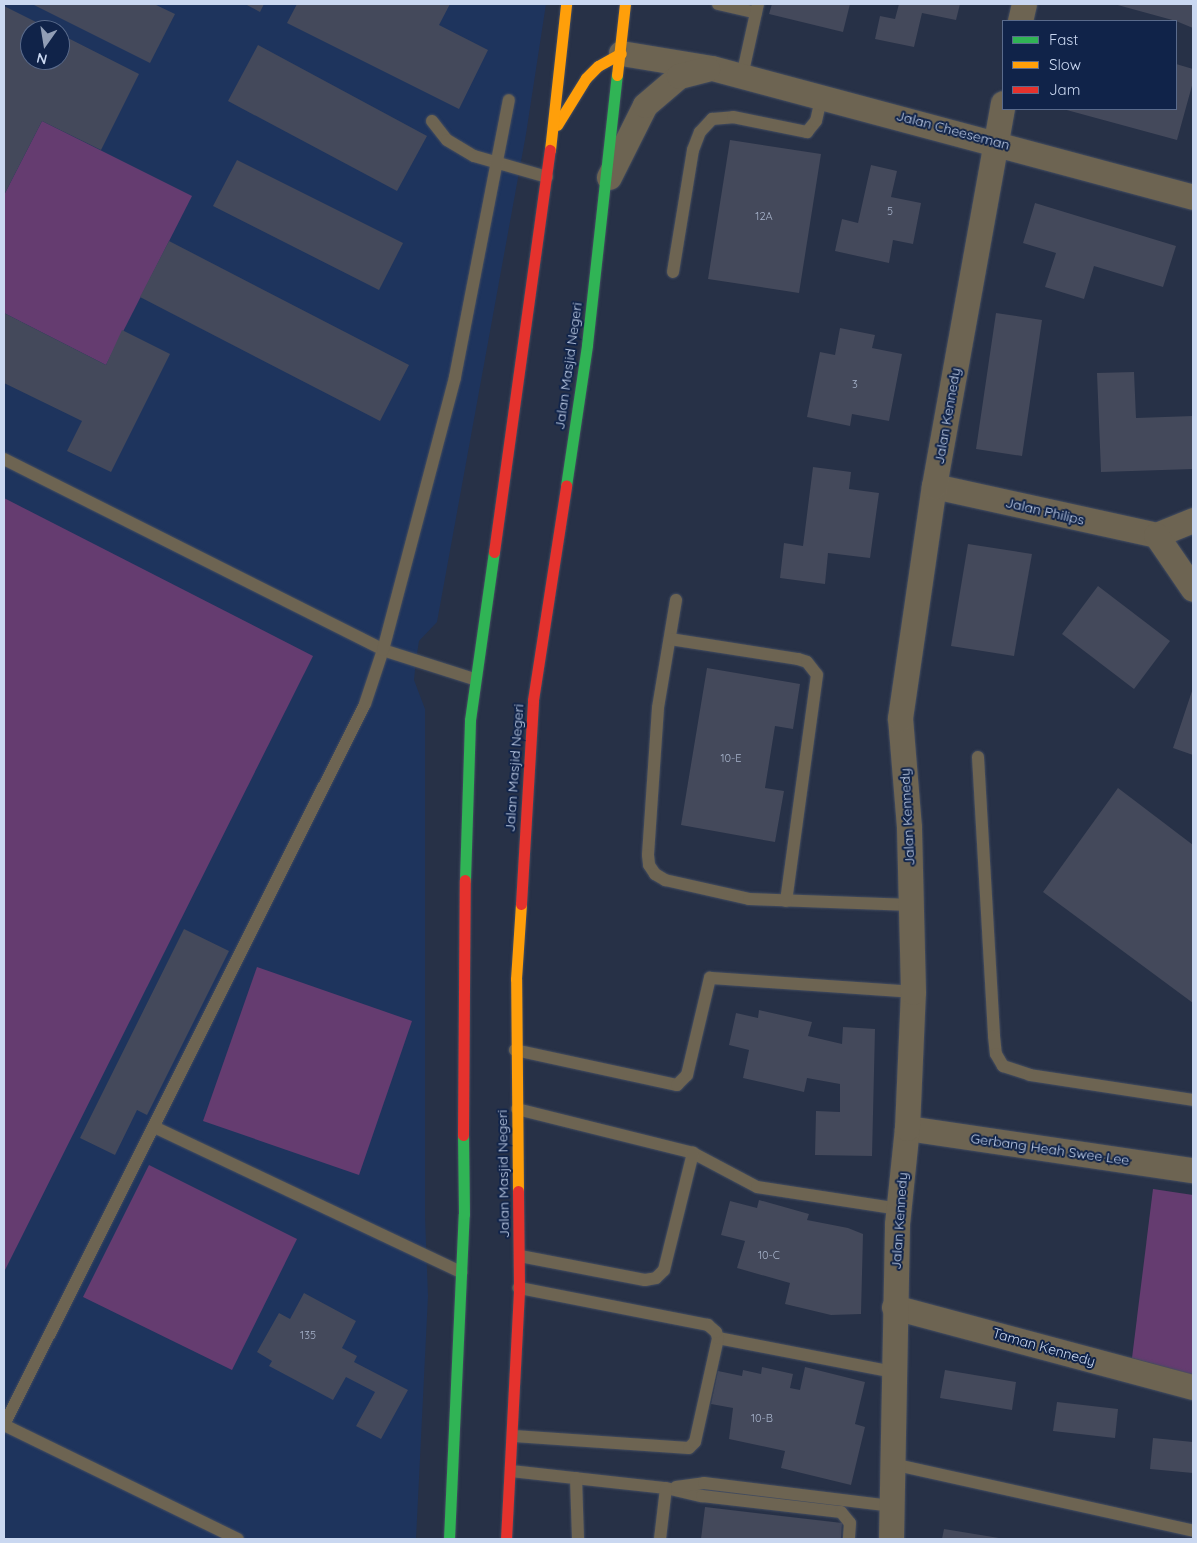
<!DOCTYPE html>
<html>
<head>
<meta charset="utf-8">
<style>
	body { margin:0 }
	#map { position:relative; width:1197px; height:1543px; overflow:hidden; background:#273147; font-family:Quicksand,sans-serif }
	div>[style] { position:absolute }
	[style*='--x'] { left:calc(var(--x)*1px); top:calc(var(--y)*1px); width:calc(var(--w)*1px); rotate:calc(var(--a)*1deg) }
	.built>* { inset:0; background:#1e345d }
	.green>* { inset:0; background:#653c70 }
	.building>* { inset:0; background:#44495b }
	.roads { filter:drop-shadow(0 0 1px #444d60) drop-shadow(0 0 1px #444d60) }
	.lane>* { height:12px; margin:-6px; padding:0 6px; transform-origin:6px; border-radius:6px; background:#6d6452 }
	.street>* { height:25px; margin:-12.5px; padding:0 12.5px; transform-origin:12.5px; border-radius:12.5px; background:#6d6452 }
	.fast>* { height:11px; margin:-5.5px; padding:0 5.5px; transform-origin:5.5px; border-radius:5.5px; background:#30b455 }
	.slow>* { height:11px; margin:-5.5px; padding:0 5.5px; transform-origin:5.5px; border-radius:5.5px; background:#ff9f0a }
	.jam>* { height:11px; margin:-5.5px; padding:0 5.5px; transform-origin:5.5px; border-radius:5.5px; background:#e5322d }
	span { translate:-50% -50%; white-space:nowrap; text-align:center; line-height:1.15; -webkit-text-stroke:4px #102349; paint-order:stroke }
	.number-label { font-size:11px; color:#a8b4cc }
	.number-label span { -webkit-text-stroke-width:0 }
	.street-label { font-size:14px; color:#cad8f1 }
	.frame { position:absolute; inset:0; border:5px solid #cad8f1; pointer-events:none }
	.legend { position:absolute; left:1002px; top:20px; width:175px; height:90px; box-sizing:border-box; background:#102349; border:1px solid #5a6b8c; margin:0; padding:6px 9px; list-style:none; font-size:15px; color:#cad8f1 }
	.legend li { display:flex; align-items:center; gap:10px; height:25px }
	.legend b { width:25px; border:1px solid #5a6b8c }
	.north { position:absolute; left:20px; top:20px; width:50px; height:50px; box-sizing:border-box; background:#102349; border:1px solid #5a6b8c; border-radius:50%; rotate:193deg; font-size:14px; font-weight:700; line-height:20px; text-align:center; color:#cad8f1 }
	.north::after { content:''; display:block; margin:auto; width:18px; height:22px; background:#919eb6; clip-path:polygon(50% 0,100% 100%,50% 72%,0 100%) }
</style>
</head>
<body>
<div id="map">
	<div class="built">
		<div style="clip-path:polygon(evenodd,4px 4px,546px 4px,526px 134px,437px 622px,419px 641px,416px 660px,414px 680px,425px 709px,425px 1217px,428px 1296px,416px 1539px,4px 1539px,4px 4px,30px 30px,60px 30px,60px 60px,30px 60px,30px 30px)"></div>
	</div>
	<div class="green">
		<div style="clip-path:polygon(42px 121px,192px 196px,106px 365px,4px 313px,4px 195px)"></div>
		<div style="clip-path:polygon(4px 498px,313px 656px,4px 1272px)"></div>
		<div style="clip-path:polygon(257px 967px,412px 1021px,359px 1175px,203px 1121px)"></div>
		<div style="clip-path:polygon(149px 1165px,297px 1239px,232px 1370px,83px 1297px)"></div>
		<div style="clip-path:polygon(1153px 1189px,1193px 1195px,1193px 1375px,1132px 1358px)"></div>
	</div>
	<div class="building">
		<div style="clip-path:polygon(32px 4px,154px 4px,175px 14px,150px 63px)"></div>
		<div style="clip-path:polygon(245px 4px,264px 4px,260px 12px)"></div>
		<div style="clip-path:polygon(297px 4px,450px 4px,439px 25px,488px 50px,459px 109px,287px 23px)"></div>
		<div style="clip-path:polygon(772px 4px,850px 4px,843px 32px,769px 14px)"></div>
		<div style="clip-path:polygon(899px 4px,960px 4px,956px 20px,922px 13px,914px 47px,875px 39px,880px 16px,895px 19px)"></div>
		<div style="clip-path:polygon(1114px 4px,1193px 4px,1193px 28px,1176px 21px)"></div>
		<div style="clip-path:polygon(4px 6px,52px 30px,30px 30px,30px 60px,60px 60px,60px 34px,139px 74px,101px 150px,42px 121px,4px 195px)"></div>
		<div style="clip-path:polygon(258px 45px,427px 136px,397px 191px,228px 101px)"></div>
		<div style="clip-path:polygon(1176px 64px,1193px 69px,1193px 82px,1177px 140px,1063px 109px,1176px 109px)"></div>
		<div style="clip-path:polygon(730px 140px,821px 154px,799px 293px,708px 279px)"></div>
		<div style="clip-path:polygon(237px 160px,403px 243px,379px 290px,213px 206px)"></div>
		<div style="clip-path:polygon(871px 165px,897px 171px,891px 197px,921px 203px,913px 244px,893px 240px,889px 263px,835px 251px,842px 219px,858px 223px)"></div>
		<div style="clip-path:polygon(1035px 203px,1176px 246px,1163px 287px,1094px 266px,1084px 299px,1045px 287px,1056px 253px,1023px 243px)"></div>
		<div style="clip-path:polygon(169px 241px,409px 365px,380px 421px,140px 297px)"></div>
		<div style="clip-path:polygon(4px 313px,106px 365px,122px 330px,170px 354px,111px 472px,67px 451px,82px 421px,4px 383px)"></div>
		<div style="clip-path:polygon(996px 313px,1042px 320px,1022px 456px,976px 449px)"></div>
		<div style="clip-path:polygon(840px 328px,875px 335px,872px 348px,902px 354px,889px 421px,852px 414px,850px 426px,807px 417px,820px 352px,835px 355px)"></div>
		<div style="clip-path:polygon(1134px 372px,1136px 418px,1193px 416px,1193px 469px,1101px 472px,1097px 373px)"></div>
		<div style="clip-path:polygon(813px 467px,851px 472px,849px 489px,879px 493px,870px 558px,828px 553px,825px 584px,780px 578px,784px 543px,803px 546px)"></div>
		<div style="clip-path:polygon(968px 544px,1032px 554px,1014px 656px,951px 646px)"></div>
		<div style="clip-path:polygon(1098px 586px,1170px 641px,1134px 689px,1062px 634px)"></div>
		<div style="clip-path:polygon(707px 668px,800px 684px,793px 729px,775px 726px,765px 788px,784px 791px,775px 842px,681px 825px)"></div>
		<div style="clip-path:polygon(1193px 688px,1193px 755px,1173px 748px)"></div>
		<div style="clip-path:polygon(1118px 788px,1193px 845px,1193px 1003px,1043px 892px)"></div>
		<div style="clip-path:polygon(184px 929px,229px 951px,147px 1115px,137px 1110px,115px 1155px,80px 1138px)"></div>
		<div style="clip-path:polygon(759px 1010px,812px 1022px,808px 1036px,842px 1044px,843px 1027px,875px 1029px,872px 1156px,815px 1155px,816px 1111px,840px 1112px,840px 1084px,807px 1078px,804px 1092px,743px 1078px,749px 1050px,729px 1045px,736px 1013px,758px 1018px)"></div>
		<div style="clip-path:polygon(759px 1200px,809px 1214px,807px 1220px,848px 1228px,863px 1234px,861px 1314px,831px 1315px,785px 1304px,790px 1283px,737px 1268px,745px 1241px,721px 1235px,730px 1201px,757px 1208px)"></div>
		<div style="clip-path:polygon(304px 1293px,356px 1321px,342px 1348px,357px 1356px,354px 1362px,408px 1390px,381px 1439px,356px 1426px,375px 1392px,346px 1377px,333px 1400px,269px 1366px,272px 1361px,257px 1352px,279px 1313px,290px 1319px)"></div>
		<div style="clip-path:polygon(762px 1367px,793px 1374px,790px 1388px,800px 1390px,805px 1367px,865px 1382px,855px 1424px,865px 1427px,851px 1485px,781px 1468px,785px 1451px,729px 1439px,733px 1408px,711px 1404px,718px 1371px,742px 1376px,743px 1370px,761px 1374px)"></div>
		<div style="clip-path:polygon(945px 1370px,1016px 1382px,1012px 1410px,940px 1398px)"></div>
		<div style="clip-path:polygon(1057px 1402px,1118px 1409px,1115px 1438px,1053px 1431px)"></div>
		<div style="clip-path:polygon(1153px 1438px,1193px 1442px,1193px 1473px,1150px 1469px)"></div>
		<div style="clip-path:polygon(705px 1507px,842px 1523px,841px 1539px,701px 1539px)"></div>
		<div style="clip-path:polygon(944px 1529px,999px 1538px,999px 1539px,942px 1539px)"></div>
	</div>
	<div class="roads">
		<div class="lane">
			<div style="--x:718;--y:4;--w:39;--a:13"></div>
			<div style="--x:742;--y:76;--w:74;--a:-77.5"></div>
			<div style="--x:432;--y:121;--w:24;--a:52"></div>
			<div style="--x:447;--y:140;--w:31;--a:31"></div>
			<div style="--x:474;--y:156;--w:76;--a:16"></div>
			<div style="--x:673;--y:272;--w:124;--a:-80.7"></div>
			<div style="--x:693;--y:150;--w:19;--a:-69"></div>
			<div style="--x:700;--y:132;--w:18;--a:-47"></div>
			<div style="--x:712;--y:119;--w:21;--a:-5"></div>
			<div style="--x:733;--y:117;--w:76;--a:11.5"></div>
			<div style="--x:807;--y:132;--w:14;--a:-51"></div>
			<div style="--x:816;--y:121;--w:26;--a:-77"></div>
			<div style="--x:4;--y:459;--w:424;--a:26.7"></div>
			<div style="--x:383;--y:650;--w:96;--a:17.7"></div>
			<div style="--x:676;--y:600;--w:109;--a:99.5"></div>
			<div style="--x:658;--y:708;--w:147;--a:93.9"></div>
			<div style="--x:648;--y:855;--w:10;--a:84"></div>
			<div style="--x:649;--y:865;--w:11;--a:56"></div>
			<div style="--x:655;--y:874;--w:12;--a:31"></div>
			<div style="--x:665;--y:880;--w:86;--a:12.7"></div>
			<div style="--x:749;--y:899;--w:162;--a:2.1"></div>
			<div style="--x:670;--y:639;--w:130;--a:8.9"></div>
			<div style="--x:798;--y:659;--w:9;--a:18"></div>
			<div style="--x:807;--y:662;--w:16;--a:52"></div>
			<div style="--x:817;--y:675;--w:228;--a:97.8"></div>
			<div style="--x:978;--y:757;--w:279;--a:86.7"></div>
			<div style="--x:994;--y:1036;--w:18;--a:84"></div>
			<div style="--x:996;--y:1054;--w:14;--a:60"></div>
			<div style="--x:1003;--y:1066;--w:28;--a:18"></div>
			<div style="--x:1030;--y:1075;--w:165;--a:8.7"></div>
			<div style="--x:515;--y:1050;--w:166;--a:12.2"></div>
			<div style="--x:677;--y:1085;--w:14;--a:-45"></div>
			<div style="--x:687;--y:1075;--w:100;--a:-76.7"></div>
			<div style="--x:710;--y:978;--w:203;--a:3.9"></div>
			<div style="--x:517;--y:1109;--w:181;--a:14"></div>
			<div style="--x:693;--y:1153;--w:72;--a:28"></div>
			<div style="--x:757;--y:1187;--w:144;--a:8.8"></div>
			<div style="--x:154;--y:1127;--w:340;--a:25.3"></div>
			<div style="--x:520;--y:1256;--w:127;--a:10.9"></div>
			<div style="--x:645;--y:1280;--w:11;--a:-10"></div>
			<div style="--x:656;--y:1278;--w:11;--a:-45"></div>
			<div style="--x:664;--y:1270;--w:121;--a:-76.1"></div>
			<div style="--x:718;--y:1338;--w:178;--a:11"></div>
			<div style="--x:4;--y:1425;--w:806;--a:-63.4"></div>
			<div style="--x:365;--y:704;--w:57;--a:-71.6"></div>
			<div style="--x:383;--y:650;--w:282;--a:-75.2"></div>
			<div style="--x:455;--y:377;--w:282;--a:-79"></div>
			<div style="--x:4;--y:1425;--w:260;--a:26"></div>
			<div style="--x:514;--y:1436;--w:175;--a:3.9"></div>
			<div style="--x:689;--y:1448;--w:8;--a:-45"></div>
			<div style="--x:695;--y:1442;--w:107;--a:-77.5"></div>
			<div style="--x:718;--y:1338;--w:6;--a:-108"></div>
			<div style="--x:716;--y:1332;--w:11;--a:-139"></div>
			<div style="--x:708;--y:1325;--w:193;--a:-168.9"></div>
			<div style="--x:892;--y:1464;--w:308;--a:12.5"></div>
			<div style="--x:511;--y:1471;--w:156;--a:6.3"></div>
			<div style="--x:666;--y:1488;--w:37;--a:13"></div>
			<div style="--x:702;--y:1496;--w:140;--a:6.6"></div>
			<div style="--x:841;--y:1512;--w:14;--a:51"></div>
			<div style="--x:850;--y:1523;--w:16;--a:94"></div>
			<div style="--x:576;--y:1478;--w:61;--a:88.1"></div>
			<div style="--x:676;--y:1487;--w:28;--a:-8"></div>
			<div style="--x:704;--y:1483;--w:188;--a:7"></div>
			<div style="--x:660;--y:1539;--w:51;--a:-83.3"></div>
		</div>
		<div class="street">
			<div style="--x:1020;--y:21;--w:17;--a:-77"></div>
			<div style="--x:621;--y:53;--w:92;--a:9.4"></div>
			<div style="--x:712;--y:68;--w:498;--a:15"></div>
			<div style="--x:609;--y:177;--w:80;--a:-63.4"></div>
			<div style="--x:645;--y:105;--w:45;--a:-40.5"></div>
			<div style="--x:679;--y:76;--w:29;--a:-14"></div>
			<div style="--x:934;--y:486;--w:227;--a:12.4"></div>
			<div style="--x:1156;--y:535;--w:40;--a:-22"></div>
			<div style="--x:1156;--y:535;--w:65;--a:55.6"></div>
			<div style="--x:907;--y:1128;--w:289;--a:8.4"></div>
			<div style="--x:894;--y:1307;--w:310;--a:15"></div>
			<div style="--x:891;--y:1539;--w:315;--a:-88.9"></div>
			<div style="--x:897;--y:1224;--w:97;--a:-84.1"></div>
			<div style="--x:907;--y:1128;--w:136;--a:-87.5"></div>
			<div style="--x:913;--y:992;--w:165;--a:-91.4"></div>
			<div style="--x:909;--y:827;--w:109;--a:-94.7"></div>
			<div style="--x:900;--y:718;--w:234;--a:-81.7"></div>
			<div style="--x:934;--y:486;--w:389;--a:-79.8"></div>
		</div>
		<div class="fast">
			<div style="--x:566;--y:486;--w:143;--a:-81.5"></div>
			<div style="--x:587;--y:345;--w:272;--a:-83.7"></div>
			<div style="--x:465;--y:880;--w:160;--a:-88.2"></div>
			<div style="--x:470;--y:720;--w:170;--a:-81.9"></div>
			<div style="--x:449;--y:1539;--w:325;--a:-87.4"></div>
			<div style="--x:464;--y:1214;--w:79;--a:-90.7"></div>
		</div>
		<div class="slow">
			<div style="--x:617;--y:75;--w:71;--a:-83.6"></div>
			<div style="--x:557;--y:125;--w:55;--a:-58.3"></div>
			<div style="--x:586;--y:78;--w:17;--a:-45"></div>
			<div style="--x:598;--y:66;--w:26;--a:-29"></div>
			<div style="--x:550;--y:150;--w:147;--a:-83.7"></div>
			<div style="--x:518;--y:1191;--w:212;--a:-90.5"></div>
			<div style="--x:516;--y:979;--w:75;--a:-86.2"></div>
		</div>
		<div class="jam">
			<div style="--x:494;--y:552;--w:406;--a:-82.1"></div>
			<div style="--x:521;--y:904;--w:204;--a:-86.6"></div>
			<div style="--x:533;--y:700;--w:217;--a:-81.2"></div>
			<div style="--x:463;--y:1135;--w:255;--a:-89.6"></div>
			<div style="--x:506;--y:1539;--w:251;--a:-87"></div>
			<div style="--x:519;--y:1288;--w:97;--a:-90.6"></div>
		</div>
	</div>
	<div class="number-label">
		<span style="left:890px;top:211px">5</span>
		<span style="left:764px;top:216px">12A</span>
		<span style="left:855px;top:384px">3</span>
		<span style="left:731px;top:758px">10-E</span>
		<span style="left:769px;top:1255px">10-C</span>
		<span style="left:308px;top:1335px">135</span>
		<span style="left:762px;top:1418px">10-B</span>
	</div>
	<div class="street-label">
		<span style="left:953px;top:130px;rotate:15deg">Jalan Cheeseman</span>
		<span style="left:568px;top:366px;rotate:-82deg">Jalan Masjid Negeri</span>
		<span style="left:947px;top:416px;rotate:-80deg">Jalan Kennedy</span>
		<span style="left:1045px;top:511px;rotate:13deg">Jalan Philips</span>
		<span style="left:514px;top:768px;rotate:-86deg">Jalan Masjid Negeri</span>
		<span style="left:907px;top:817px;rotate:-93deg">Jalan Kennedy</span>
		<span style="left:1050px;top:1149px;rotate:8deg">Gerbang Heah Swee Lee</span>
		<span style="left:503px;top:1174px;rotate:-91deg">Jalan Masjid Negeri</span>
		<span style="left:899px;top:1221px;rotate:-86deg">Jalan Kennedy</span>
		<span style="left:1044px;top:1347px;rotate:16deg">Taman Kennedy</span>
	</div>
	<div class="frame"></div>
	<ul class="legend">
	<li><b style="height:6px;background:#30b455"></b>Fast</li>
	<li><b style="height:6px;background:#ff9f0a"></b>Slow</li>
	<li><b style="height:6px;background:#e5322d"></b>Jam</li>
	</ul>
	<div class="north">N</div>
</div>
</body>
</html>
